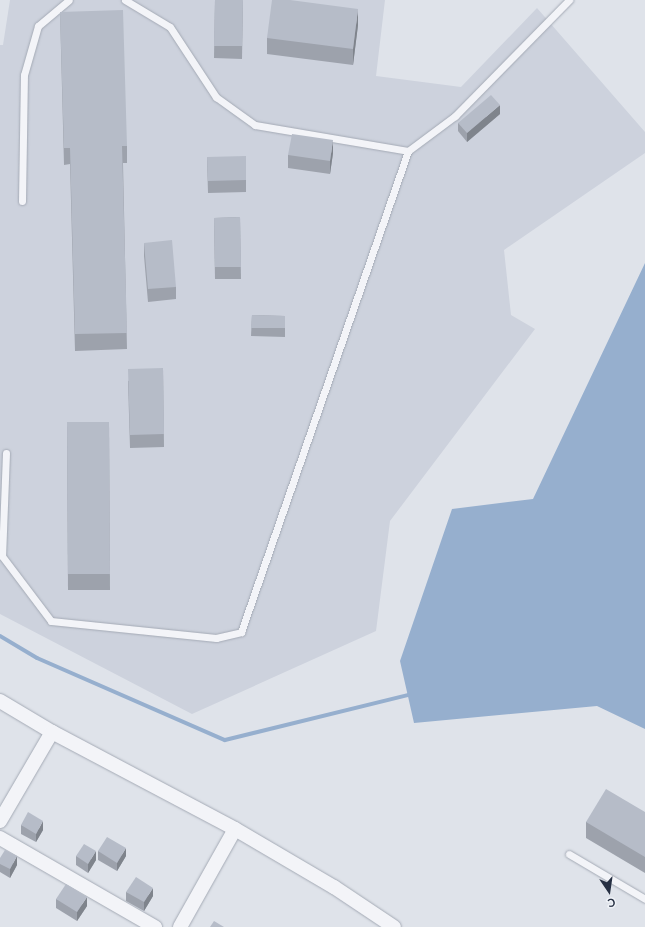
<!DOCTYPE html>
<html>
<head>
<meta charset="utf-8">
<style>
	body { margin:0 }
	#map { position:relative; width:645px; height:927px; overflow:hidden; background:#dfe3ea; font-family:Lato,sans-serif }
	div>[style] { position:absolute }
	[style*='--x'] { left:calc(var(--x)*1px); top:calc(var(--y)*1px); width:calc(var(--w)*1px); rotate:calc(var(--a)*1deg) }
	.built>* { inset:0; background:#cdd2dd }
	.water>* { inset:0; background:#96afce }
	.stream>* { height:4px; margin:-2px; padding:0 2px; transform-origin:2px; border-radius:2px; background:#96afce }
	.roads { filter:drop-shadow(0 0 1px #a4aab5) drop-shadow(0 0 1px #a4aab5) }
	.lane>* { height:7px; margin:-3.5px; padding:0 3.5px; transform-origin:3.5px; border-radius:3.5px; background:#f3f4f8 }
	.street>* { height:14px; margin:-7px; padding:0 7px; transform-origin:7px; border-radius:7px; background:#f3f4f8 }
	.wall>* { inset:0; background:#9da2ac }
	.shaded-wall>* { inset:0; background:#7f848c }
	.building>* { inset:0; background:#b6bcc8 }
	span { translate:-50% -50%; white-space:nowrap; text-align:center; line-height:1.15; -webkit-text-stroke:3px #eff2f7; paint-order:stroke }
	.north { position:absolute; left:589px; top:871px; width:40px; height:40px; -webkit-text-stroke:3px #eff2f7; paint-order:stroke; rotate:167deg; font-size:11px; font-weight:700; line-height:16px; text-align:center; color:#263043 }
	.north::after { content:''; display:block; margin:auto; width:14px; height:18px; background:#263043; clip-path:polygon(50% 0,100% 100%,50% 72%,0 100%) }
</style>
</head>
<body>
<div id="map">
	<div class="built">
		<div style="clip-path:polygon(10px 0,385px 0,376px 76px,461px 87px,537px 8px,645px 132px,645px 153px,504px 250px,511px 315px,535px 329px,390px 521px,376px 631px,192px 714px,0 614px,0 45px,3px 45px)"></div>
	</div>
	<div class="water">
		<div style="clip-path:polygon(645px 263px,645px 729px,597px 706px,414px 723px,400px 661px,452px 509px,533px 499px)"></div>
	</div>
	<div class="stream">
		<div style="--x:0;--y:636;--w:43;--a:30.7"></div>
		<div style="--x:37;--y:658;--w:205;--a:23.6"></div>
		<div style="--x:225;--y:740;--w:188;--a:-13.8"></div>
	</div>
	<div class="roads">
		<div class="lane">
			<div style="--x:125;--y:0;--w:52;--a:31"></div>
			<div style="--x:170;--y:27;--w:84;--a:56.7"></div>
			<div style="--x:216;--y:97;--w:48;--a:35.7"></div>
			<div style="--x:255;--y:125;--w:155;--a:9.6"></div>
			<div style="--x:408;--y:151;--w:59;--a:-36.7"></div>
			<div style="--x:455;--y:116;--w:163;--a:-45.5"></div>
			<div style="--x:22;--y:201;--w:126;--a:-89.1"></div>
			<div style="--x:24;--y:75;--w:51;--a:-74.1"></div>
			<div style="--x:38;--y:26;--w:40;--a:-40"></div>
			<div style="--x:6;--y:453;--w:103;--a:92.2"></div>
			<div style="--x:2;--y:556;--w:81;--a:53"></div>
			<div style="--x:51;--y:621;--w:166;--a:5.9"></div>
			<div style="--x:216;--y:638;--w:26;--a:-13"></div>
			<div style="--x:241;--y:632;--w:509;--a:-70.85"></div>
			<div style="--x:569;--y:854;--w:88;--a:30.6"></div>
		</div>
		<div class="street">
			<div style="--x:0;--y:701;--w:61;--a:30.8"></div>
			<div style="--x:52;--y:732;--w:207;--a:27.9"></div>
			<div style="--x:235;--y:829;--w:115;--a:30.4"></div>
			<div style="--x:334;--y:887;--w:72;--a:33.7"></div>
			<div style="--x:0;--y:821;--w:103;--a:-59.7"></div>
			<div style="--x:0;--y:838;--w:179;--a:29.9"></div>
			<div style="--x:180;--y:927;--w:112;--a:-60.7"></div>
		</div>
	</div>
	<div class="wall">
		<div style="clip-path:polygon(215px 0,243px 0,242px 59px,214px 58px)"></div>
		<div style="clip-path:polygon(60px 12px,127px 146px,127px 163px,123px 163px,127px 349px,75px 351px,70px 164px,64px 165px)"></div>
		<div style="clip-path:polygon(358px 25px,353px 65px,267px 54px,267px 38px)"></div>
		<div style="clip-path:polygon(500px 114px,467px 142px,458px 131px,458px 123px)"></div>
		<div style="clip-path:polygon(333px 153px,330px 174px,288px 168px,288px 155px)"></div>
		<div style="clip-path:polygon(207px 157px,246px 180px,246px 192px,208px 193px)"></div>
		<div style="clip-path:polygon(240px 217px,241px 279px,215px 279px,214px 218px)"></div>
		<div style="clip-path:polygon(144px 243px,176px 287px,176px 299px,148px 302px,144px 256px)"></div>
		<div style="clip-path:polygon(252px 315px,285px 316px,285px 337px,251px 336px)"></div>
		<div style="clip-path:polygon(163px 368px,164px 447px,130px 448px,128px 381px)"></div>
		<div style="clip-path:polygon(67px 422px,109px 422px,110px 590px,68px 590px)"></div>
		<div style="clip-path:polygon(645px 812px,645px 873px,586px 838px,586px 822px)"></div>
		<div style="clip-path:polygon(21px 825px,43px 830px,36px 842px,21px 834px)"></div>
		<div style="clip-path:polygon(98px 851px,126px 856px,117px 871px,98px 860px)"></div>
		<div style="clip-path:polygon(76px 856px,96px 860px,88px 873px,76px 865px)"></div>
		<div style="clip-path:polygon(0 858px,17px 865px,10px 878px,0 872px)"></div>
		<div style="clip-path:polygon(126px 892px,153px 896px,144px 911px,126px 901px)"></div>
		<div style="clip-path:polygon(56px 899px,87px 906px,77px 921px,56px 908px)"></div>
	</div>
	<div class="shaded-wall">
		<div style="clip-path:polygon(358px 9px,358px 25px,353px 65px,353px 49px)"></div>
		<div style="clip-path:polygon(500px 105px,500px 114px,467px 142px,467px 133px)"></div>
		<div style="clip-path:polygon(333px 140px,333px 153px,330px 174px,330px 161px)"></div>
		<div style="clip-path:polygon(43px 821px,43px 830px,36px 842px,36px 834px)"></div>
		<div style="clip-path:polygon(126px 848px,126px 856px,117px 871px,117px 863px)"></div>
		<div style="clip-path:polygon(96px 851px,96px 860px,88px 873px,88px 864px)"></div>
		<div style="clip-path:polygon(17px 856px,17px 865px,10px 878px,10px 869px)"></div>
		<div style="clip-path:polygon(153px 888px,153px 896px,144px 911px,144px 902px)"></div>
		<div style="clip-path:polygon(87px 897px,87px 906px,77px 921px,77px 912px)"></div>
	</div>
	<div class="building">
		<div style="clip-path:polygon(215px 0,243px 0,242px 46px,214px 46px)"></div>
		<div style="clip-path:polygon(272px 0,290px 0,358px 9px,353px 49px,267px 38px)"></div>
		<div style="clip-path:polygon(123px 10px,127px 146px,122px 146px,127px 333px,75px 334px,70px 148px,64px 148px,60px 12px)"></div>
		<div style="clip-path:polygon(491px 95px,500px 105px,467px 133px,458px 123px)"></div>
		<div style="clip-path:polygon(292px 134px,333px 140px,330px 161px,288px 155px)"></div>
		<div style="clip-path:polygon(246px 156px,246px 180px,208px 181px,207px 157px)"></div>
		<div style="clip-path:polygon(240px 217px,241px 267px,215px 267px,214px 218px)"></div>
		<div style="clip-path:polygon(172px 240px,176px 287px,148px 289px,144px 243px)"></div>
		<div style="clip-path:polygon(252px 315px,285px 316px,285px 328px,251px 328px)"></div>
		<div style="clip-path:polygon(163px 368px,164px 434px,130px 435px,128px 369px)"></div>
		<div style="clip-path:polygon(67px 422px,109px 422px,110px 574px,68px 574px)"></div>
		<div style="clip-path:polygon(606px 789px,645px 812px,645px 857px,586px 822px)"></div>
		<div style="clip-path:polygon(28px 812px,43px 821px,36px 834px,21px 825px)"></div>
		<div style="clip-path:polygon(107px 837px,126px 848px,117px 863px,98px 851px)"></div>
		<div style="clip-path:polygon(84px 844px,96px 851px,88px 864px,76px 856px)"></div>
		<div style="clip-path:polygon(5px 850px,17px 856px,10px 869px,0 864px,0 858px)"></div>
		<div style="clip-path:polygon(136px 877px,153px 888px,144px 902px,126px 892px)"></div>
		<div style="clip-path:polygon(66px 884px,87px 897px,77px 912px,56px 899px)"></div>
		<div style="clip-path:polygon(214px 921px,224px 927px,210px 927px)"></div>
	</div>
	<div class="north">С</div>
</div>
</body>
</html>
